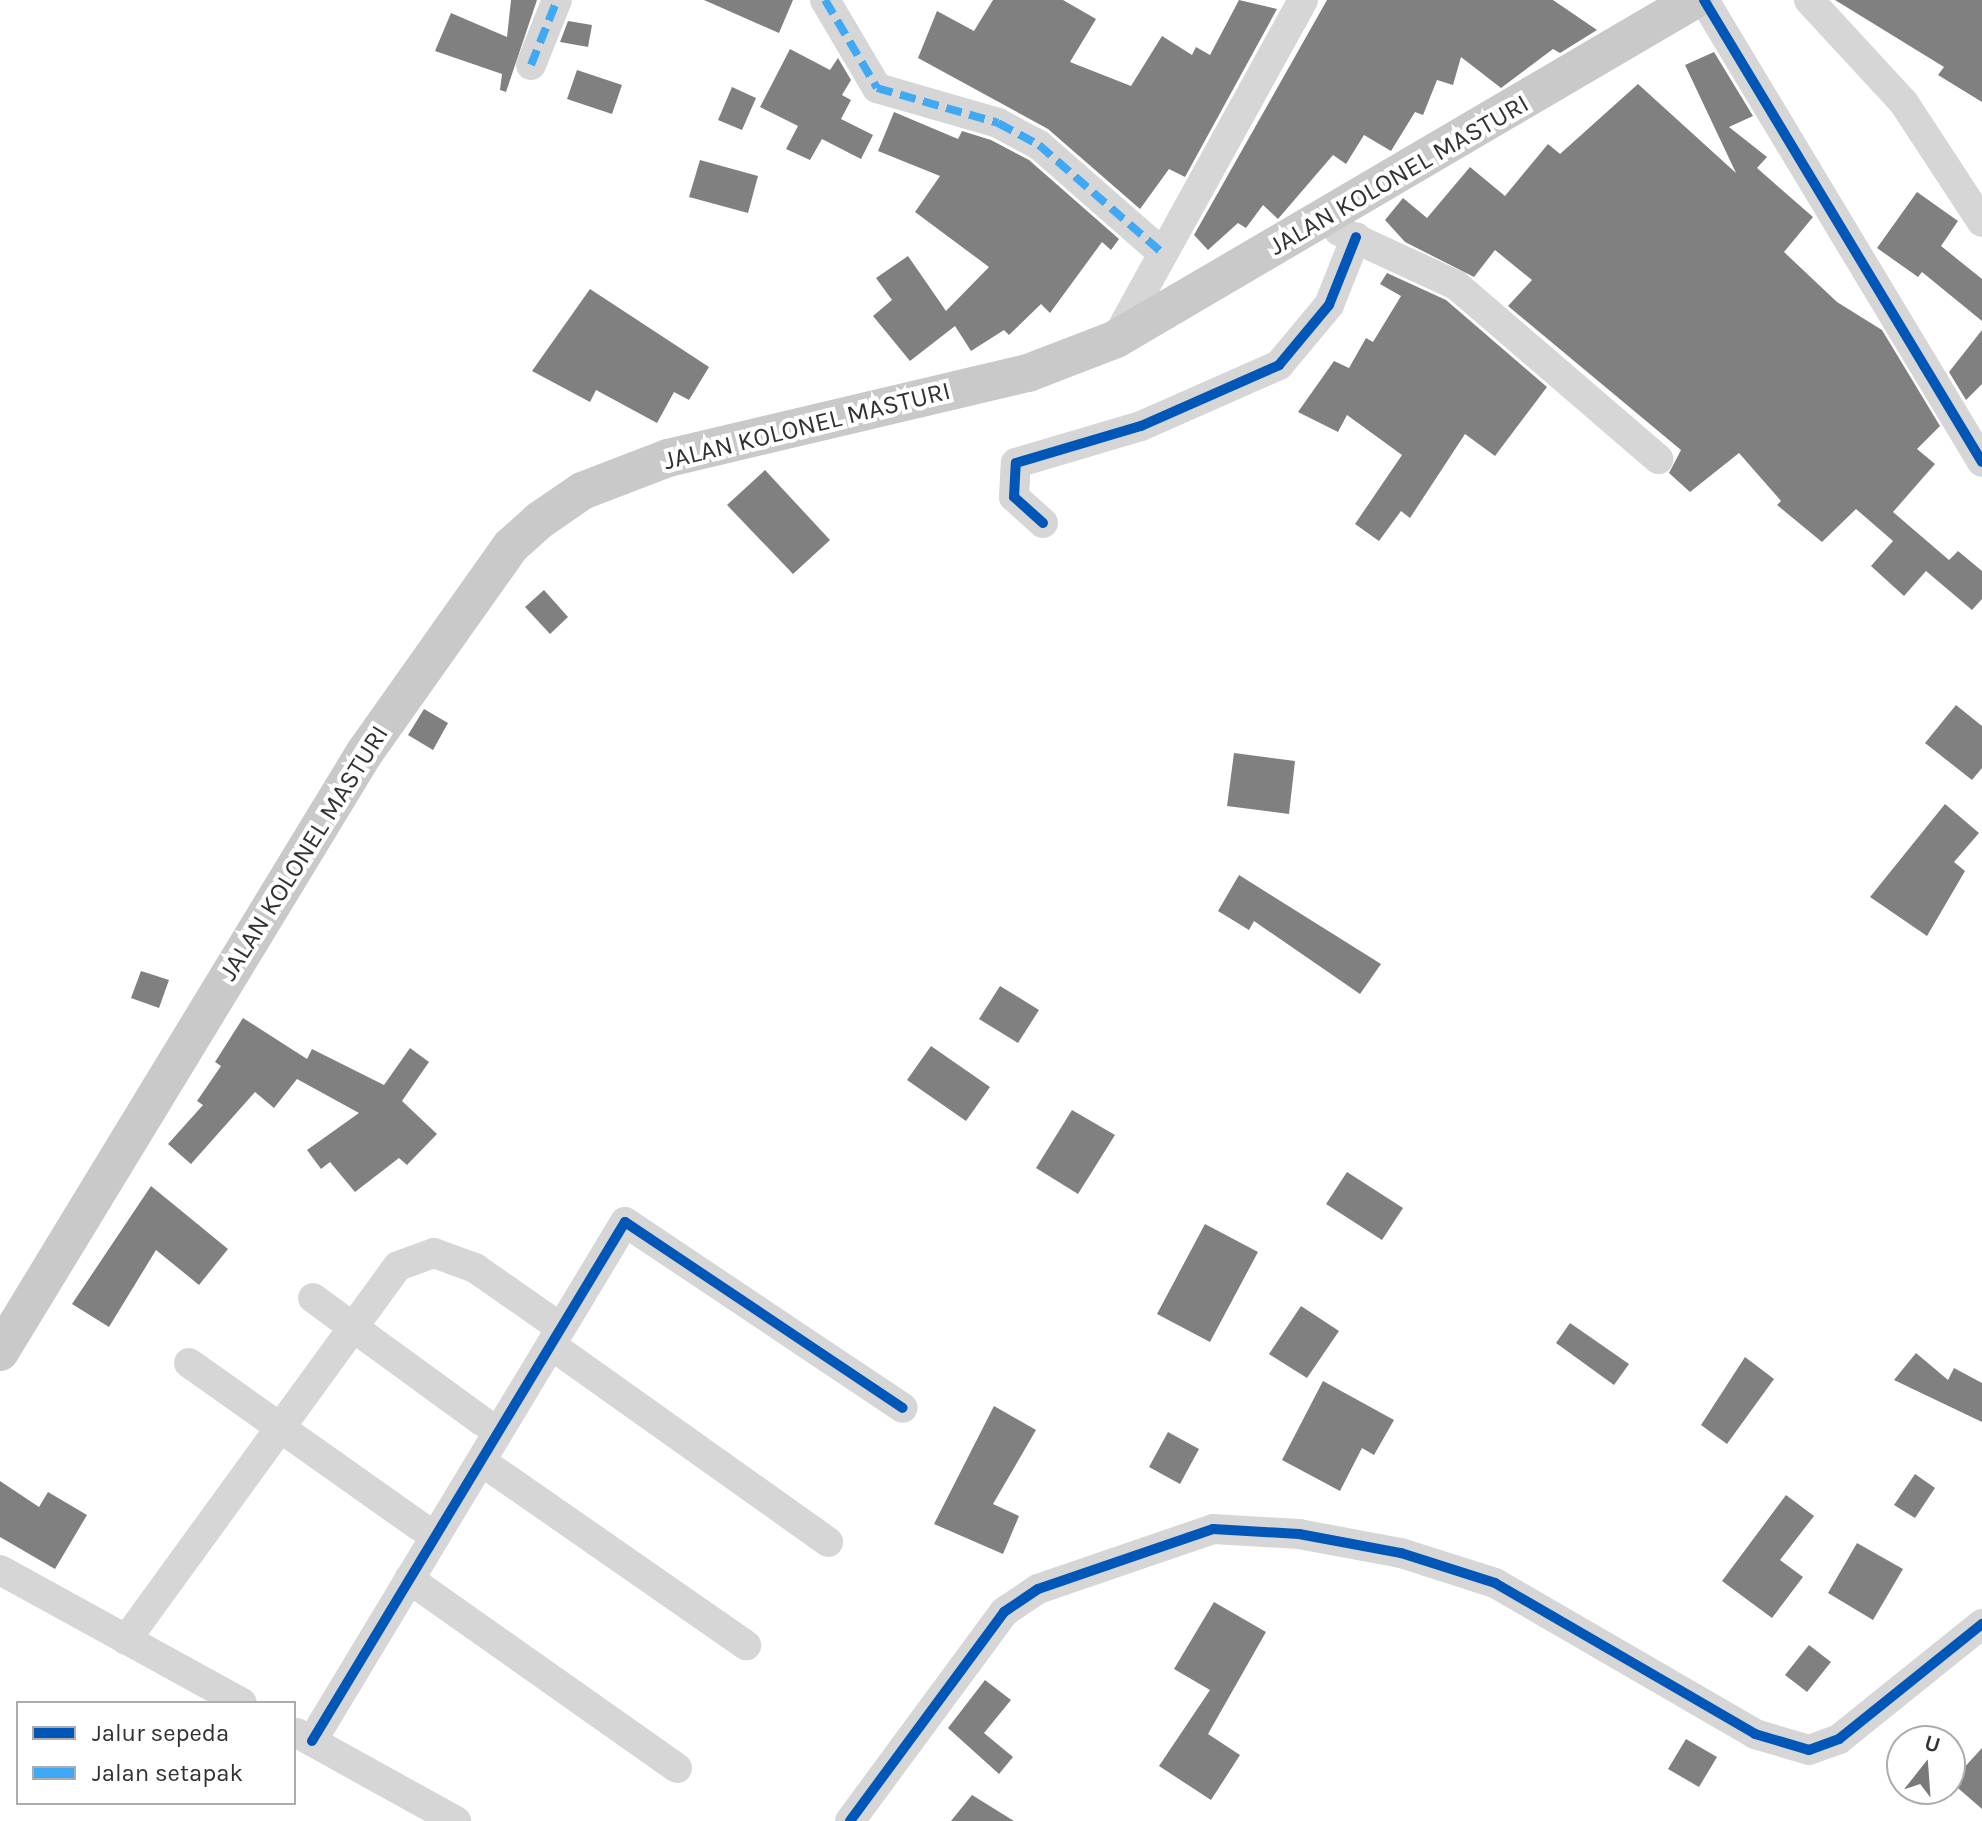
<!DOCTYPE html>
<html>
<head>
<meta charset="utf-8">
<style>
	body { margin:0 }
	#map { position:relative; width:1982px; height:1821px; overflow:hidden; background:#fff; font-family:Karla,sans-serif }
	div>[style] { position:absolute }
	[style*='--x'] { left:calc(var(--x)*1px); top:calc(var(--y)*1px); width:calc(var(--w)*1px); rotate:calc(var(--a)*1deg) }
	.building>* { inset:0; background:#808080 }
	.minor>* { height:30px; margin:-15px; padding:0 15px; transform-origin:15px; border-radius:15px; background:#d6d6d6 }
	.major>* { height:38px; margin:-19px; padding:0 19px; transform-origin:19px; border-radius:19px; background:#c9c9c9 }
	.quiet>* { height:8px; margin-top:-4px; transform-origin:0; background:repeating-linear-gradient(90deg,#3fa9f5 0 16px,transparent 0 24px) }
	.cycleway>* { height:10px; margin:-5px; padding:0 5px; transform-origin:5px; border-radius:5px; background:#0057b8 }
	span { translate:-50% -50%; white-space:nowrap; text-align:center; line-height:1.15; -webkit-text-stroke:8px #fff; paint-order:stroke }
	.street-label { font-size:26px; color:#323232 }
	.legend { position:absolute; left:16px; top:1701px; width:280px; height:104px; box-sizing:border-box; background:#fff; border:2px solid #adadad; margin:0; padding:10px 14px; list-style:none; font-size:24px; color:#323232 }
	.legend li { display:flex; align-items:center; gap:16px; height:40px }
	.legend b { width:40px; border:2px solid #adadad }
	.north { position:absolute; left:1886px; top:1725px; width:80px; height:80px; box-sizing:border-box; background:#fff; border:2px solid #adadad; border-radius:50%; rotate:17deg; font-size:22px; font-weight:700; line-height:32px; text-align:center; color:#323232 }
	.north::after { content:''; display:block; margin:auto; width:28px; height:36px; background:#7a7a7a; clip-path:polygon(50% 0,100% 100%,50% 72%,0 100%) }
</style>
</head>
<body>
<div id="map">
	<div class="building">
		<div style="clip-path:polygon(511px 0,537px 0,506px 92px,500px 90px,502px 74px,435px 51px,451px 13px,507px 37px)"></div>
		<div style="clip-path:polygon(704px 0,793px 0,779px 33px)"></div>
		<div style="clip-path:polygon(993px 0,1063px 0,1096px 19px,1070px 62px,1131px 86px,1162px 36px,1192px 55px,1196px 47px,1210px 55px,1239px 0,1277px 9px,1185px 177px,1169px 169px,1140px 209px,1048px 129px,918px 58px,937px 11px,974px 31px)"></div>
		<div style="clip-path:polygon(1327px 0,1553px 0,1597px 30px,1560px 53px,1553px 49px,1501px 88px,1461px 57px,1453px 85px,1437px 80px,1423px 115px,1415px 112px,1391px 151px,1364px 135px,1346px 164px,1333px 155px,1278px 219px,1263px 205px,1246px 228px,1238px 223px,1208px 250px,1194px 235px)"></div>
		<div style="clip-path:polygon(1835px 0,1982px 0,1982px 102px,1938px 75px,1944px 67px)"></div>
		<div style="clip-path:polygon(568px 21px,592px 25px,588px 47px,560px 42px)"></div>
		<div style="clip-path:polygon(790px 49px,830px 70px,838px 58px,851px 80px,842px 95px,851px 100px,841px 119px,873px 135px,861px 159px,822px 139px,810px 160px,786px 149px,798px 126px,760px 107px)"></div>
		<div style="clip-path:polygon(1714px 52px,1753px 116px,1729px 127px,1767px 157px,1757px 168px,1813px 217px,1784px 252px,1837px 302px,1882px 330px,1940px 426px,1917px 449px,1935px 464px,1893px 512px,1949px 560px,1958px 551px,1982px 571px,1982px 599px,1972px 610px,1926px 571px,1904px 596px,1871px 566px,1893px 541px,1856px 509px,1822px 542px,1777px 505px,1781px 501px,1739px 453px,1690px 492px,1669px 473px,1681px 450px,1508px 306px,1532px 280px,1495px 250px,1474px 277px,1405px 242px,1385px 220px,1403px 198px,1427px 218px,1470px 167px,1505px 196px,1548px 144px,1560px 154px,1638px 84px,1736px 173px,1685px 65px)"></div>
		<div style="clip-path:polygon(577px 70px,622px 85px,612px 114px,567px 99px)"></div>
		<div style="clip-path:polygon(732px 87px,756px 98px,742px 130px,718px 120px)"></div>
		<div style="clip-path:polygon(894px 112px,958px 139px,962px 131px,991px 140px,1029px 160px,1119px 239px,1111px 250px,1102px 242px,1050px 313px,1041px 304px,1009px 335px,1004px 330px,971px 351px,955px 326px,910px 361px,873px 316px,892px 300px,876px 278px,908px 256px,946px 311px,989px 267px,915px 212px,940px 176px,878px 151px)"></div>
		<div style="clip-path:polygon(700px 160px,758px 176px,748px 213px,689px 197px)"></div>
		<div style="clip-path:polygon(1917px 192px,1958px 221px,1941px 246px,1982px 279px,1982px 321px,1922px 272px,1918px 277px,1877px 248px)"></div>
		<div style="clip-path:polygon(1387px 273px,1446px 300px,1547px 387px,1495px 456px,1465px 434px,1410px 518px,1401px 511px,1379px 541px,1355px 524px,1402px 455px,1347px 415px,1338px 432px,1298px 412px,1334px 361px,1349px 368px,1366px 338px,1373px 342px,1401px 296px,1380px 284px)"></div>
		<div style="clip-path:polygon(590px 289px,709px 367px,689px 400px,674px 392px,657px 423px,596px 390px,590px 402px,532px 371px)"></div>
		<div style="clip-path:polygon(1982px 330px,1982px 384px,1966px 400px,1949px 372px)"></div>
		<div style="clip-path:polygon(765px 470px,830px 540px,793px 574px,727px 505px)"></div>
		<div style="clip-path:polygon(544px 590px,568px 617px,550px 634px,525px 607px)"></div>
		<div style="clip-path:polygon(1956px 705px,1982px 726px,1982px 768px,1972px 780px,1925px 743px)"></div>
		<div style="clip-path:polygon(424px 709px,448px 723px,433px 750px,408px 735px)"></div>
		<div style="clip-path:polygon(1234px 753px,1295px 761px,1289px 814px,1227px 806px)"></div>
		<div style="clip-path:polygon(1945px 804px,1979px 833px,1954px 862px,1965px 871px,1927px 936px,1870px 897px)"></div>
		<div style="clip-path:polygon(1239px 875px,1381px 964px,1360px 994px,1254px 921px,1249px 930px,1218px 911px)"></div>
		<div style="clip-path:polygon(141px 971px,169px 980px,159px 1008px,131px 998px)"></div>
		<div style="clip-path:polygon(1000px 986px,1039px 1010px,1018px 1043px,979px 1019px)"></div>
		<div style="clip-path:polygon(243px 1018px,307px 1059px,312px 1049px,384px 1085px,410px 1048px,429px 1062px,402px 1101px,437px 1134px,407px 1165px,399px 1158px,355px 1192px,330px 1162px,321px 1169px,307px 1150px,359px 1113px,297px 1079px,274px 1108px,255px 1092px,191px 1164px,168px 1144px,203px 1105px,197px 1101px,221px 1066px,215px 1062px)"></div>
		<div style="clip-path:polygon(931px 1046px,990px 1087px,966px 1121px,907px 1080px)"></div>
		<div style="clip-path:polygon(1072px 1110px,1115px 1135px,1078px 1194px,1036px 1168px)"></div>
		<div style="clip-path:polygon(1347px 1172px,1403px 1208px,1382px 1240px,1326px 1204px)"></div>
		<div style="clip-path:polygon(151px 1186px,228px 1249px,199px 1285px,156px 1250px,109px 1327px,72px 1304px)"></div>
		<div style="clip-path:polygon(1205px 1224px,1258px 1252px,1210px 1342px,1157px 1314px)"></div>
		<div style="clip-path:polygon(1301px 1306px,1339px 1331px,1307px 1378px,1269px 1354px)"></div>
		<div style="clip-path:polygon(1570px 1323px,1629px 1364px,1614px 1385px,1556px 1343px)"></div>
		<div style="clip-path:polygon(1916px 1353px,1948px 1380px,1954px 1368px,1982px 1383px,1982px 1422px,1894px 1380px)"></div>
		<div style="clip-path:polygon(1745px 1357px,1774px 1379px,1727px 1444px,1701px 1425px)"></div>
		<div style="clip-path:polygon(1323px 1381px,1394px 1420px,1374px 1455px,1362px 1448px,1340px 1491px,1282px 1460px)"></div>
		<div style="clip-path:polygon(994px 1406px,1036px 1430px,993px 1504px,1019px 1516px,1003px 1554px,934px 1524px)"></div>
		<div style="clip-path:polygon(1168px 1432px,1199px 1449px,1180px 1484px,1149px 1467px)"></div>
		<div style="clip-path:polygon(1915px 1474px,1935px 1488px,1915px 1518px,1894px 1505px)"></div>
		<div style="clip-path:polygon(0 1481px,39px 1507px,48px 1492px,87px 1515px,55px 1569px,0 1537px)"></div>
		<div style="clip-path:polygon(1786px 1495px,1814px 1516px,1780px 1560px,1803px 1577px,1772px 1618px,1722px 1581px)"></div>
		<div style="clip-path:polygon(1857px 1543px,1903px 1569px,1873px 1620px,1828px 1593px)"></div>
		<div style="clip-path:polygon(1214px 1602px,1266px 1632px,1208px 1734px,1240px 1755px,1211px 1800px,1159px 1766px,1210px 1690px,1174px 1669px)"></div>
		<div style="clip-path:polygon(1809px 1645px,1831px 1662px,1807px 1692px,1785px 1675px)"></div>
		<div style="clip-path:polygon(985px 1680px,1011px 1700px,984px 1733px,1013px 1757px,999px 1774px,948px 1728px)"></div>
		<div style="clip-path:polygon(1686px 1739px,1717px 1757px,1699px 1787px,1668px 1769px)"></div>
		<div style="clip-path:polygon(1982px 1748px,1982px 1809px,1951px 1782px)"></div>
		<div style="clip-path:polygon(972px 1795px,1014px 1821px,951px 1821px)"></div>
	</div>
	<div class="minor">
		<div style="--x:825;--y:0;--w:102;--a:59.4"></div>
		<div style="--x:877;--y:88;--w:126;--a:16.1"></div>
		<div style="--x:998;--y:123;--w:47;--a:28.2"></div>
		<div style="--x:1039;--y:145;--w:161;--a:41.2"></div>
		<div style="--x:1704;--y:0;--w:539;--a:58.96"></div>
		<div style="--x:1809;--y:0;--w:140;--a:47.3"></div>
		<div style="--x:1904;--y:103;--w:142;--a:56.8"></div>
		<div style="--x:531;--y:65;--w:70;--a:-68.2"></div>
		<div style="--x:1339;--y:231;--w:129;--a:24.8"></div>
		<div style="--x:1456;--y:285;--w:267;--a:40.7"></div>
		<div style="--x:1116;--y:339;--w:387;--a:-61.1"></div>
		<div style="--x:1043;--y:523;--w:39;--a:-138"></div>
		<div style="--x:1014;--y:497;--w:34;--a:-87"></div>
		<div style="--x:1016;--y:463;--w:130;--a:-16.5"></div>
		<div style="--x:1141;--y:426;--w:151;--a:-23.8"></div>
		<div style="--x:1279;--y:365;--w:78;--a:-50.2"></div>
		<div style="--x:1329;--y:305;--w:73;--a:-68.3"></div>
		<div style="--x:313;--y:1298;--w:210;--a:36.1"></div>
		<div style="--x:551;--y:1345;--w:340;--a:35.4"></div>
		<div style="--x:189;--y:1363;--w:284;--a:35.3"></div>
		<div style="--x:481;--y:1461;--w:323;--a:34.8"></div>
		<div style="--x:0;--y:1570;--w:276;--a:28.8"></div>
		<div style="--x:409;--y:1579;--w:328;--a:35.2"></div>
		<div style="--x:126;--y:1640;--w:462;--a:-54"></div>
		<div style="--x:398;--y:1266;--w:38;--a:-20"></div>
		<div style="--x:434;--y:1253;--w:44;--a:20.1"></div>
		<div style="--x:475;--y:1268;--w:93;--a:34.9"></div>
		<div style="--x:297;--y:1733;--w:182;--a:29"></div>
		<div style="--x:312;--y:1741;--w:606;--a:-58.91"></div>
		<div style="--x:625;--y:1222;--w:334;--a:33.8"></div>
		<div style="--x:850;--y:1821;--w:260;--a:-53.6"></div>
		<div style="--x:1004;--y:1612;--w:41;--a:-34.1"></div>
		<div style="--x:1038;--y:1589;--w:185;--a:-18.9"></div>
		<div style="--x:1213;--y:1529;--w:86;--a:3.3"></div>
		<div style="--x:1299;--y:1534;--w:104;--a:10.6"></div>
		<div style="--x:1401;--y:1553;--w:99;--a:17.7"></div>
		<div style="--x:1495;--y:1583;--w:301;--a:30.1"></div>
		<div style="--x:1755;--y:1734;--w:56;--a:16.5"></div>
		<div style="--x:1809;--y:1750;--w:32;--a:-20"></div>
		<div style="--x:1839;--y:1739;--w:184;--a:-38.8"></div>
	</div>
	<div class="major">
		<div style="--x:0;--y:1352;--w:702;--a:-58.69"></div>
		<div style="--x:365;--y:752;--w:252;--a:-54.7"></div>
		<div style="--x:511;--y:546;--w:39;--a:-42"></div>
		<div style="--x:540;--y:520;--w:51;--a:-34.6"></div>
		<div style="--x:582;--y:491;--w:92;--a:-21"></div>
		<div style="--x:668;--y:458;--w:370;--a:-13.3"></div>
		<div style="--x:1028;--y:373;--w:94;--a:-21.1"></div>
		<div style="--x:1116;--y:339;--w:670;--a:-30.39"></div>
	</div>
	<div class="quiet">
		<div style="--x:825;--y:0;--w:102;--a:59.4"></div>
		<div style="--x:877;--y:88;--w:126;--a:16.1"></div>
		<div style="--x:998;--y:123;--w:47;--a:28.2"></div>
		<div style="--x:1039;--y:145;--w:161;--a:41.2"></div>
		<div style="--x:531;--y:65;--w:70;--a:-68.2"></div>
	</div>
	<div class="cycleway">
		<div style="--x:1704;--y:0;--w:539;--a:58.96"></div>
		<div style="--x:1043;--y:523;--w:39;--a:-138"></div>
		<div style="--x:1014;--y:497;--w:34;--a:-87"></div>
		<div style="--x:1016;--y:463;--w:130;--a:-16.5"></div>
		<div style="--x:1141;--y:426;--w:151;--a:-23.8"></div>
		<div style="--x:1279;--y:365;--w:78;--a:-50.2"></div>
		<div style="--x:1329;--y:305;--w:73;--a:-68.3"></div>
		<div style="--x:312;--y:1741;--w:606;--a:-58.91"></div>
		<div style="--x:625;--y:1222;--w:334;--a:33.8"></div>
		<div style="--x:850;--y:1821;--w:260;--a:-53.6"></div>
		<div style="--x:1004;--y:1612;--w:41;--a:-34.1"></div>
		<div style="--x:1038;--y:1589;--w:185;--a:-18.9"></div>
		<div style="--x:1213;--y:1529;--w:86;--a:3.3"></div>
		<div style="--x:1299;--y:1534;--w:104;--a:10.6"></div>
		<div style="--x:1401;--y:1553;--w:99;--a:17.7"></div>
		<div style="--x:1495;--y:1583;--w:301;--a:30.1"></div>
		<div style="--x:1755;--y:1734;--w:56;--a:16.5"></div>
		<div style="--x:1809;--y:1750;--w:32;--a:-20"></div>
		<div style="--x:1839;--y:1739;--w:184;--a:-38.8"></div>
	</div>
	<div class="street-label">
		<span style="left:1399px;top:175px;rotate:-30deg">JALAN KOLONEL MASTURI</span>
		<span style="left:807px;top:426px;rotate:-14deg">JALAN KOLONEL MASTURI</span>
		<span style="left:304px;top:853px;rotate:-58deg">JALAN KOLONEL MASTURI</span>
	</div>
	<ul class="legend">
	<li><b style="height:10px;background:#0057b8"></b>Jalur sepeda</li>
	<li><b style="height:10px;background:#3fa9f5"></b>Jalan setapak</li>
	</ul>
	<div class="north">U</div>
</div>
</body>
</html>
